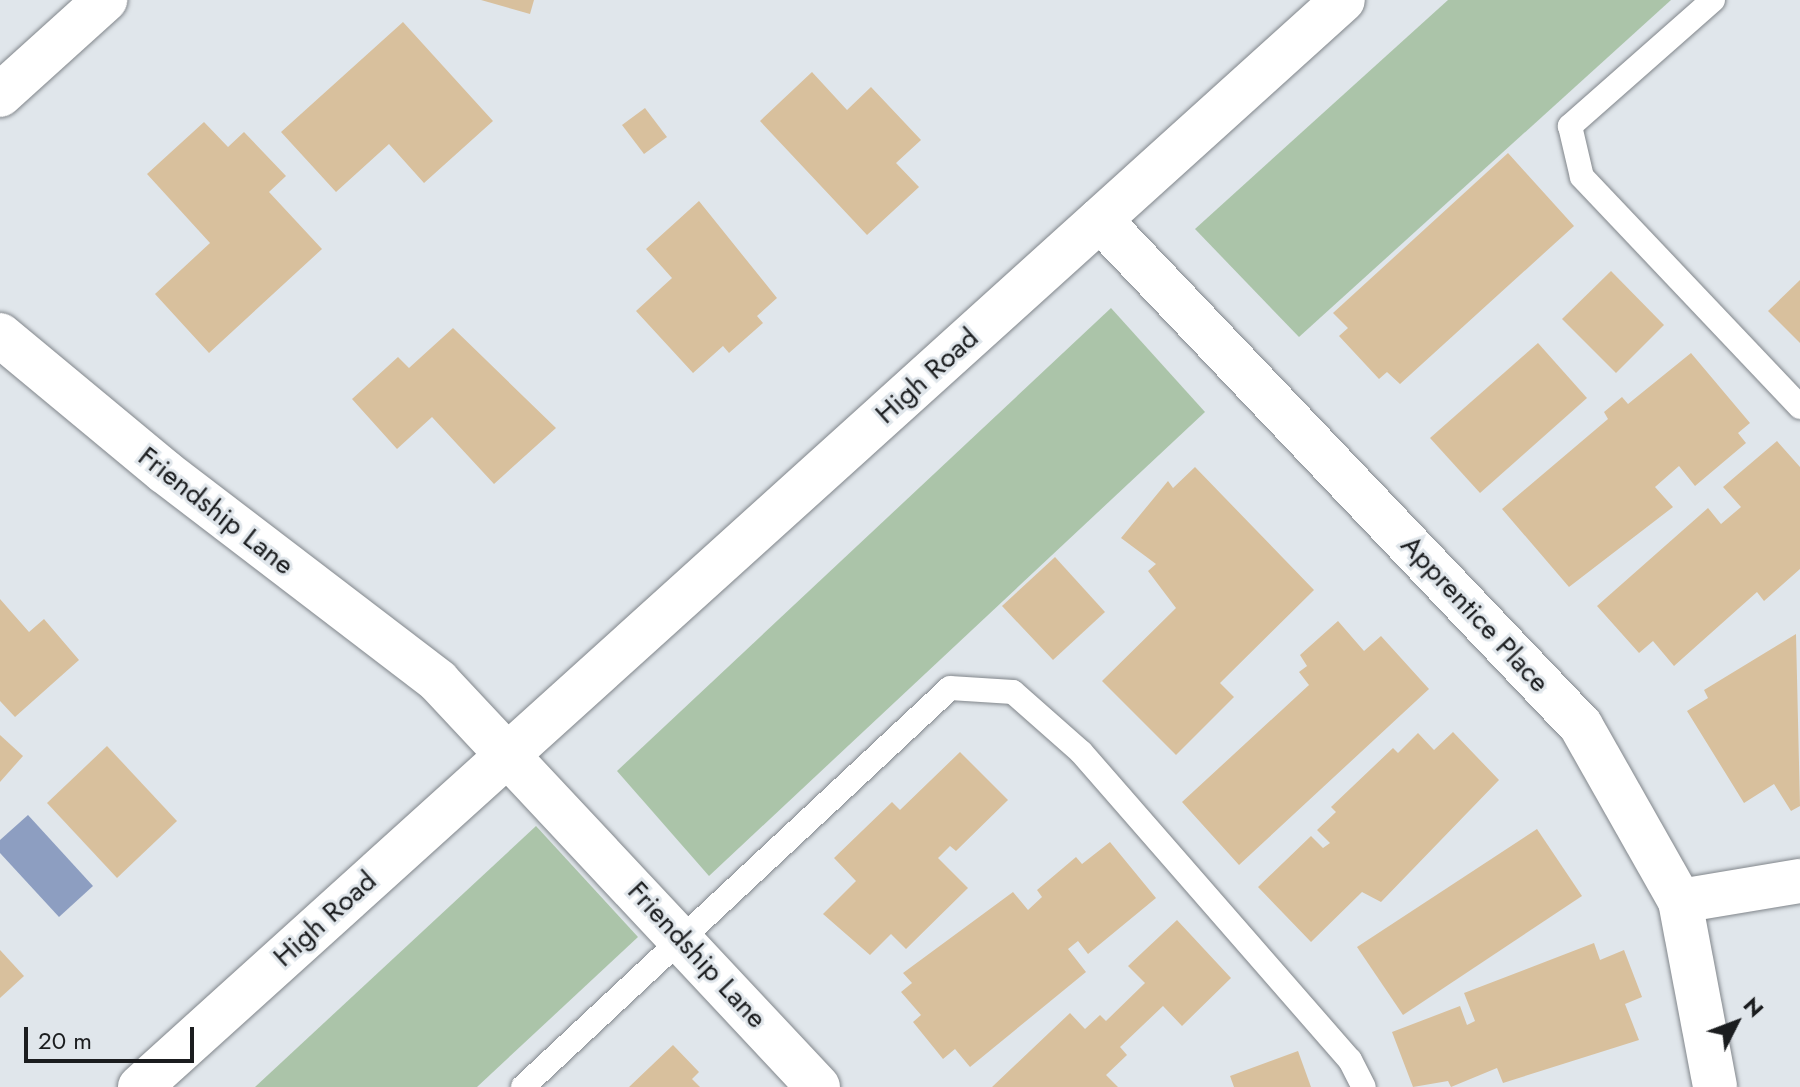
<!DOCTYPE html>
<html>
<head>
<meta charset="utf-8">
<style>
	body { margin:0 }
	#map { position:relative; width:1800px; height:1087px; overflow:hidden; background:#e0e6eb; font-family:Jost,sans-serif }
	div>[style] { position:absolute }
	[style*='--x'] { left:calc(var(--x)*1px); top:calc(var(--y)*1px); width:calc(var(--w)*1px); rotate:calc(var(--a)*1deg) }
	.green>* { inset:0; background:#abc4a9 }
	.water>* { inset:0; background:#8d9ec1 }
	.building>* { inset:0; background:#d8c09d }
	.roads { filter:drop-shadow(0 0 2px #81868b) drop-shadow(0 0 2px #81868b) }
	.service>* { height:24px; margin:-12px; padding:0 12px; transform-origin:12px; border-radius:12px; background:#fff }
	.minor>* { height:44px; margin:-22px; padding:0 22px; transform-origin:22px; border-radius:22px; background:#fff }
	.tertiary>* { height:44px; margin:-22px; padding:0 22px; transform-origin:22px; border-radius:22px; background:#fff }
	span { translate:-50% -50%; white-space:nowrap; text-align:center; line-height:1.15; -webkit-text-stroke:6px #e0e6eb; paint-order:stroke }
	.street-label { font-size:28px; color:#1b1d1f }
	.north { position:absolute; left:1696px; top:983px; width:80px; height:80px; -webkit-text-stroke:6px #e0e6eb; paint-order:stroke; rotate:48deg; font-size:22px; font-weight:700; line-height:32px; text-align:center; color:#1b1d1f }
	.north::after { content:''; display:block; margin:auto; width:28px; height:36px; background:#1b1d1f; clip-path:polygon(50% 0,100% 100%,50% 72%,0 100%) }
	.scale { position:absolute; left:24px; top:1027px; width:170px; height:36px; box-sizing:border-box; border:4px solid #1b1d1f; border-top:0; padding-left:10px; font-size:24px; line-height:28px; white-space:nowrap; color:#1b1d1f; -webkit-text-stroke:6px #e0e6eb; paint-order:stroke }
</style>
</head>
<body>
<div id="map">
	<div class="green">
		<div style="clip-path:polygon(1448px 0,1671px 0,1299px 337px,1195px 229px)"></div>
		<div style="clip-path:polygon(1111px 308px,1205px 412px,709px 876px,617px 771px)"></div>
		<div style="clip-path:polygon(536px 826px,638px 937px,477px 1087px,255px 1087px)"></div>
	</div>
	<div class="water">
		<div style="clip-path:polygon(28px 815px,93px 886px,59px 917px,0 853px,0 840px)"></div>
	</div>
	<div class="building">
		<div style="clip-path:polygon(481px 0,534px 0,530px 14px)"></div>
		<div style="clip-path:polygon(403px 22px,493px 121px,424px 183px,389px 144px,336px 192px,281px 132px)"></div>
		<div style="clip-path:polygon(812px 72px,847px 110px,871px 87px,921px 140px,896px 163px,919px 187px,867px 235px,760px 121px)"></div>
		<div style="clip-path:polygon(645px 108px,667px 137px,644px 154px,622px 125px)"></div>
		<div style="clip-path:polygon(204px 122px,228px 147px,244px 132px,286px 176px,269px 192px,322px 249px,209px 353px,155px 294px,210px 243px,147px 174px)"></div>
		<div style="clip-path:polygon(1508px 153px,1574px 226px,1400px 384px,1387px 372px,1379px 379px,1339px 336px,1348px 328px,1333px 313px)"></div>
		<div style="clip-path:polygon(699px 201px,777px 298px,757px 316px,763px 323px,729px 353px,723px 346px,693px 373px,636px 311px,672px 278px,646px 249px)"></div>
		<div style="clip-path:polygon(1611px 271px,1664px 325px,1616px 373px,1562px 319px)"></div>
		<div style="clip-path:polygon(1800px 280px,1800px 343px,1768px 311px)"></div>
		<div style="clip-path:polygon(453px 328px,556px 428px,494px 484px,432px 417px,397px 449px,352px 399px,398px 357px,409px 368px)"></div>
		<div style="clip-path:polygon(1538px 343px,1587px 398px,1480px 493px,1430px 438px)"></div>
		<div style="clip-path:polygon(1691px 353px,1750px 423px,1738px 433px,1746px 443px,1695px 486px,1679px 466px,1655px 487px,1673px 507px,1569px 587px,1502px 509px,1608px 419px,1604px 412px,1622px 397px,1628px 404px)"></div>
		<div style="clip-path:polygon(1777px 441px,1800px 467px,1800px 569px,1764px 601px,1757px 592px,1674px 666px,1653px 641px,1639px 653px,1597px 606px,1708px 508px,1721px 524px,1741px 507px,1723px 487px)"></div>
		<div style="clip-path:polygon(1195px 467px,1314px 590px,1220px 683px,1234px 697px,1176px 755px,1102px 681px,1176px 608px,1148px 571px,1156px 564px,1121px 538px,1168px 481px,1173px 488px)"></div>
		<div style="clip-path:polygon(1055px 557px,1105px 612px,1053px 660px,1002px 606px)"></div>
		<div style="clip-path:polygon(0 599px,29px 632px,44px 619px,79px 660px,15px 717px,0 701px)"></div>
		<div style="clip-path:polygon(1338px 621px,1364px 651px,1381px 636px,1429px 689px,1239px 865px,1182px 802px,1309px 685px,1299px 672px,1307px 666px,1300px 655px)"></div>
		<div style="clip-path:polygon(1796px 634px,1800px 806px,1791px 811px,1774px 784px,1744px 803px,1687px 711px,1708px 698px,1704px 690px)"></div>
		<div style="clip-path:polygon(1453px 732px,1499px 780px,1381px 902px,1362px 892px,1311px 942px,1258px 887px,1311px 836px,1323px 848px,1330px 843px,1317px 830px,1336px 812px,1331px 807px,1393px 748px,1398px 753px,1418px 733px,1434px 750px)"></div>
		<div style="clip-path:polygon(0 735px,23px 756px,0 782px)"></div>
		<div style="clip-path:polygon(107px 746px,177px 821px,117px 878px,47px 803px)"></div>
		<div style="clip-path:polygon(960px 752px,1008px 800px,956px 851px,950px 846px,938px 858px,968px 888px,906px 949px,891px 934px,870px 955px,823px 914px,856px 881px,834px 858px,892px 802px,900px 810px)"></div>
		<div style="clip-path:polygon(1537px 829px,1582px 896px,1403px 1015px,1357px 947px)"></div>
		<div style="clip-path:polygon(1110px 842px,1156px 898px,1088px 954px,1078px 941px,1068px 949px,1086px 972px,970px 1067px,955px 1049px,943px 1059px,913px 1022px,921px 1015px,901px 992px,912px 983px,903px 973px,1013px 892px,1028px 910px,1042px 897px,1037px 890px,1076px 857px,1082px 864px)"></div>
		<div style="clip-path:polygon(1177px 920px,1231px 978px,1182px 1026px,1163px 1006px,1120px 1047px,1127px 1055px,1106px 1075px,1118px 1087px,992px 1087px,1070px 1013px,1085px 1029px,1100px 1015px,1106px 1021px,1145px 983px,1128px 966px)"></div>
		<div style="clip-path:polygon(1594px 943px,1600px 960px,1624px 950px,1642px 997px,1625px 1004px,1639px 1040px,1503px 1083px,1497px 1068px,1451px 1087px,1448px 1081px,1413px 1087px,1392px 1032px,1460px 1006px,1467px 1025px,1475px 1021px,1464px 993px)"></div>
		<div style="clip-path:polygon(0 950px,24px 976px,0 998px)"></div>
		<div style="clip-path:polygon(673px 1045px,699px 1072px,692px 1079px,700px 1087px,629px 1087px)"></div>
		<div style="clip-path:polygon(1298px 1051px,1311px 1087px,1234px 1087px,1230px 1076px)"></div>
	</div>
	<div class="roads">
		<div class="service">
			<div style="--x:1713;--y:0;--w:191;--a:138.6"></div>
			<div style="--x:1570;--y:126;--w:52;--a:76.8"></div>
			<div style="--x:1582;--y:177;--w:317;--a:46.5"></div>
			<div style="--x:523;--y:1087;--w:584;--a:-43.06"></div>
			<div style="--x:950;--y:688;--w:63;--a:3.6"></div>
			<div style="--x:1013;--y:692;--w:91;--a:41.4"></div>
			<div style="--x:1081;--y:752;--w:409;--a:48.9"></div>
			<div style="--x:1350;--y:1060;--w:30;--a:63"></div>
		</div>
		<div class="minor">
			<div style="--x:0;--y:95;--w:142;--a:-42.1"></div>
			<div style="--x:1100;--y:220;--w:698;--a:46.45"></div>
			<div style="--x:1581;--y:726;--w:201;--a:60.5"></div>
			<div style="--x:1680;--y:901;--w:189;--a:79.3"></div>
			<div style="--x:0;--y:335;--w:214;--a:39.7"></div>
			<div style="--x:165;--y:472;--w:344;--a:37.4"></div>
			<div style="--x:438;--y:681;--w:556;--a:46.89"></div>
			<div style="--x:1680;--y:901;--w:122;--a:-9.5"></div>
		</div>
		<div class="tertiary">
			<div style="--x:140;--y:1087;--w:1621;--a:-42.1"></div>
		</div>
	</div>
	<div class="street-label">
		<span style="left:927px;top:376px;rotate:-42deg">High Road</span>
		<span style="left:216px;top:511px;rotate:38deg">Friendship Lane</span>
		<span style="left:1475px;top:614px;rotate:47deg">Apprentice Place</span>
		<span style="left:325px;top:919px;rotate:-42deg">High Road</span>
		<span style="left:697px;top:955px;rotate:47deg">Friendship Lane</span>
	</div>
	<div class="north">N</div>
	<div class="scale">20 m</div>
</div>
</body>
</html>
